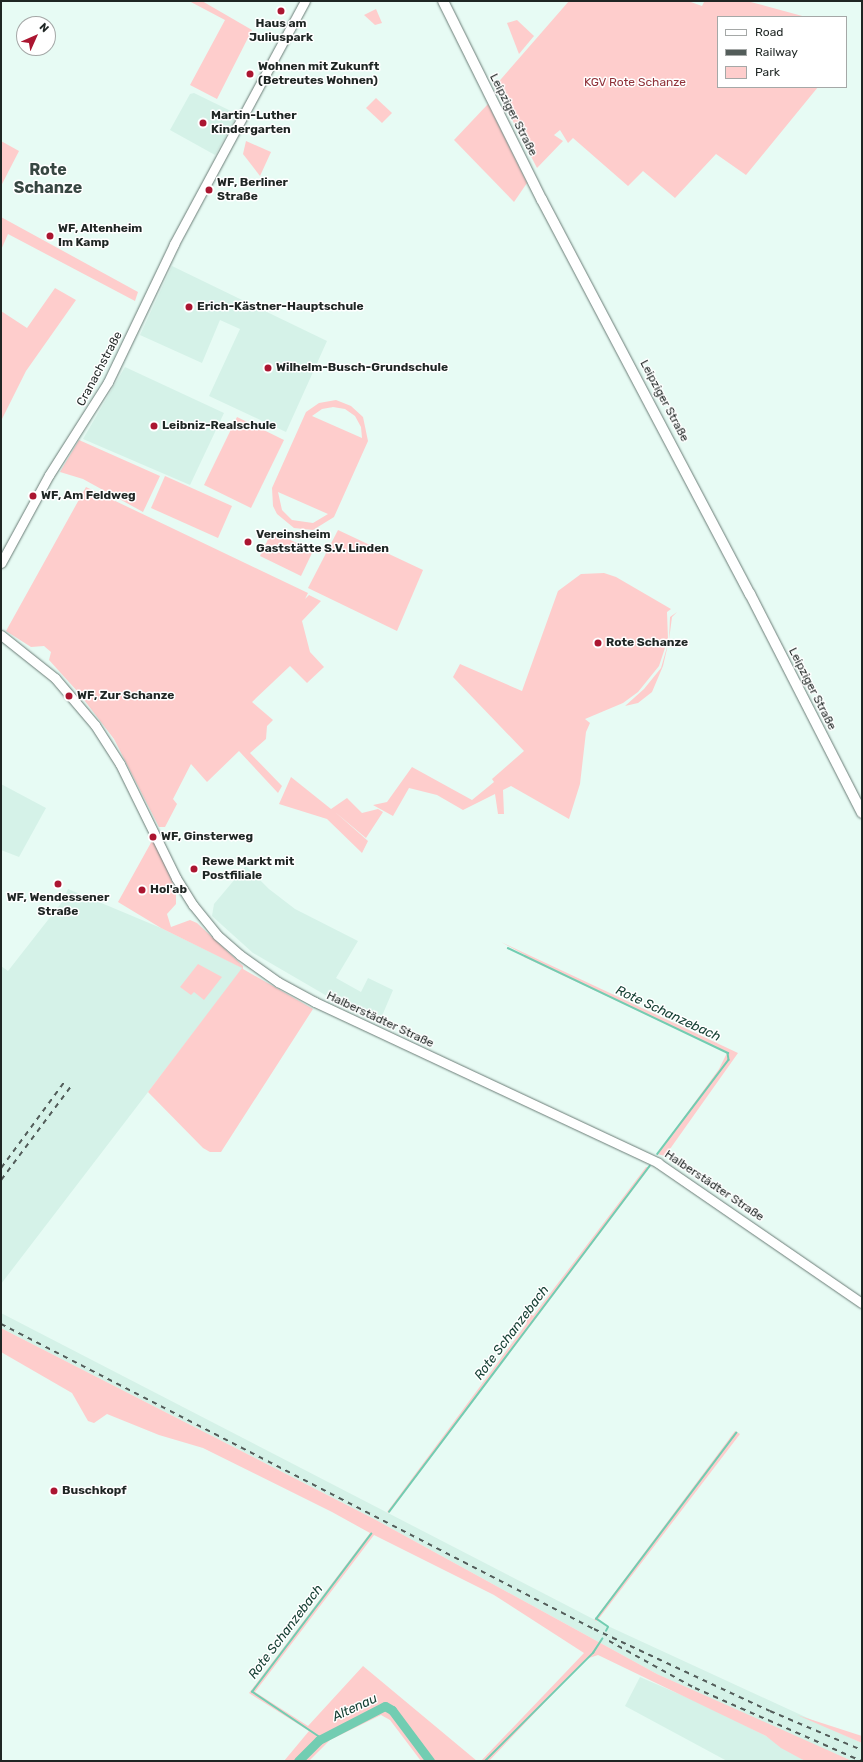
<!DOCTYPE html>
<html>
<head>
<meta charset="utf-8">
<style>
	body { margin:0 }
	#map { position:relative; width:863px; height:1762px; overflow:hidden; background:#e7fbf4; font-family:Rubik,sans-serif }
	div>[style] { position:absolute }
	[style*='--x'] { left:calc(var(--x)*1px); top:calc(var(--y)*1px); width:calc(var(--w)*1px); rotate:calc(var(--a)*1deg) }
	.built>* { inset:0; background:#d5f2e8 }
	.green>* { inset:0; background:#fecdcc }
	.stream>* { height:1.5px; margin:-0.75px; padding:0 0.75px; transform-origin:0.75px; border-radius:0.75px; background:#72cdb2 }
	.river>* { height:9px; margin:-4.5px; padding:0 4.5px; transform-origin:4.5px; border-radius:4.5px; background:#72cdb2 }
	.roads { filter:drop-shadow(0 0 1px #6a7c76) drop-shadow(0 0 1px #6a7c76) }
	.secondary>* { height:9px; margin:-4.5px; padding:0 4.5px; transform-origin:4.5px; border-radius:4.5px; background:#fff }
	.primary>* { height:10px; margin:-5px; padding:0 5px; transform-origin:5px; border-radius:5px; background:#fff }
	.rail>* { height:1.5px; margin-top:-0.75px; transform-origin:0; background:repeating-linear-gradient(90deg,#535d5a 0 5px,transparent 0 10px) }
	.dots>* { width:11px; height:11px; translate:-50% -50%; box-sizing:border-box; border:2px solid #fff; border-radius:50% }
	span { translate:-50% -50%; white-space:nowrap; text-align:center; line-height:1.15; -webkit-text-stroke:3px #fff; paint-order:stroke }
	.poi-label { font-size:12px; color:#1f2624; font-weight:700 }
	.left { translate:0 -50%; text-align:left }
	.park-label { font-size:12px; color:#90333a }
	.street-label { font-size:12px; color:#1f2624 }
	.water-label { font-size:13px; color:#174135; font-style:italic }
	.district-label { font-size:16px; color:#374742; font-weight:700 }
	.frame { position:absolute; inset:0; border:2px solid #1f2624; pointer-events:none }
	.legend { position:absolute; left:717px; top:16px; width:130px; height:72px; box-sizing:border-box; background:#fff; border:1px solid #a5a8a7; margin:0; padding:5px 7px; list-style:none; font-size:12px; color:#1f2624 }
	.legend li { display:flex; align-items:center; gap:8px; height:20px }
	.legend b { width:20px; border:1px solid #a5a8a7 }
	.north { position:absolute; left:16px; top:16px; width:40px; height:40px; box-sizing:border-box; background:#fff; border:1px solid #a5a8a7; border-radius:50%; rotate:45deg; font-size:11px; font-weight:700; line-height:16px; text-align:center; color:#1f2624 }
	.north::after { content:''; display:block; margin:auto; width:14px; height:18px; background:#ab1631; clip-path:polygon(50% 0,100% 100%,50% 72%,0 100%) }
</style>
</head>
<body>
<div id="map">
	<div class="built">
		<div style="clip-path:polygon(194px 93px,235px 113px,237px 116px,215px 155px,170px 130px,190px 94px)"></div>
		<div style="clip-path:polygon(172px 266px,327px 341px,286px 432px,209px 396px,240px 329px,220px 320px,202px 363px,140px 335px)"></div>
		<div style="clip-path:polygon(125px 367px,224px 413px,190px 485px,83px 439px)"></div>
		<div style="clip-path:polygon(1px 784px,46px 808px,19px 857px,1px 850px)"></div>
		<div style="clip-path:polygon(246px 866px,269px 889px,295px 909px,358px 941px,336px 978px,361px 992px,368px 978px,393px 990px,379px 1023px,327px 996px,253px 953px,212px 916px,214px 904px)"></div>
		<div style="clip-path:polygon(68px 889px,161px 928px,243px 968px,1px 1284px,1px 966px,8px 971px,62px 902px)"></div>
		<div style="clip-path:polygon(1px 1313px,597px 1621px,862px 1743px,862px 1761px,852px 1761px,804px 1741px,657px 1674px,376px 1520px,1px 1328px)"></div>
		<div style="clip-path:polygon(640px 1677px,709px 1707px,766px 1736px,805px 1761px,727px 1761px,625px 1706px)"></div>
	</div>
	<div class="green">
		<div style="clip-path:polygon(189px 1px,202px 1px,252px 30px,217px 99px,190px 85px,225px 20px)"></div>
		<div style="clip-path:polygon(569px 1px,688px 1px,702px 6px,704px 2px,699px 1px,747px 1px,806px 17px,718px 17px,718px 87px,818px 87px,746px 175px,716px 154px,675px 198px,643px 171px,628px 186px,573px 138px,568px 143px,560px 130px,554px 135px,563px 141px,537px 168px,495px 86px)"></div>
		<div style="clip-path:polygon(376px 9px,382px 23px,375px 25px,364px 15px)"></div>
		<div style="clip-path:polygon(517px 20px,534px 36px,519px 54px,507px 23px)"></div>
		<div style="clip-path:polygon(376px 98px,392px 113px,382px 123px,366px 108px)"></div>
		<div style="clip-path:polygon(488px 104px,527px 183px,514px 202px,454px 140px)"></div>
		<div style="clip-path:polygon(1px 141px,19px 151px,1px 186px)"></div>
		<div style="clip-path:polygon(246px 141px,271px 152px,260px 176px,243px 154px)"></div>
		<div style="clip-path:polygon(1px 217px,138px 292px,135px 301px,8px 234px,1px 250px)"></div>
		<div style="clip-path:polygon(55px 288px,76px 300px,26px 371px,1px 421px,1px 311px,27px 328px)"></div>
		<div style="clip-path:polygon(evenodd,336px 400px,351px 406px,363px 417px,368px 441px,334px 517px,313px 530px,294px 528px,277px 514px,273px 506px,272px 488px,306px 412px,319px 403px,336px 400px,333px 407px,345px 409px,355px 416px,361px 427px,362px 438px,312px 416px,322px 409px,333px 407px,336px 400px,278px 492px,328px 514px,313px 523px,292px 520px,282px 510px,278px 492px)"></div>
		<div style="clip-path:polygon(237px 417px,284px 440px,251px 508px,204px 485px)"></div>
		<div style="clip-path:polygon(79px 440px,160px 476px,143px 512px,83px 479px,60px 472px)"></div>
		<div style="clip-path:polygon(165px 476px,232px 506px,218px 538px,151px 508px)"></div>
		<div style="clip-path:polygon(86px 487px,308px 593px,305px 599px,309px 595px,321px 601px,302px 621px,310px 652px,324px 667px,307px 683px,290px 666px,252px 702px,273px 720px,267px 726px,266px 739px,250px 753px,282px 786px,278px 793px,239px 751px,207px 782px,191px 764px,173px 799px,177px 804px,165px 827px,159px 827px,114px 739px,78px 692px,49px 660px,51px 652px,44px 646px,31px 647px,6px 631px)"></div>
		<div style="clip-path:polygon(338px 530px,423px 570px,397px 631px,308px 588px)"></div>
		<div style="clip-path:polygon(272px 531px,313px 551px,301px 576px,260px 556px)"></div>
		<div style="clip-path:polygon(604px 573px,616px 577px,671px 609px,667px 612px,668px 639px,659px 666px,638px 692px,623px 703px,585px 719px,590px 723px,586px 732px,580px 784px,569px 819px,511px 786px,503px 790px,504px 814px,498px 814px,495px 794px,463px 810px,437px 795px,409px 788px,393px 816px,373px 805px,387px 802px,412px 767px,472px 800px,494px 782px,492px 779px,524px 751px,453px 677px,460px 664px,522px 691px,558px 591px,581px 574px)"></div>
		<div style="clip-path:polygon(677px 612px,672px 617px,669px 640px,663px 666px,652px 692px,638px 703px,625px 706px,644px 689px,661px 668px,669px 640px,670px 617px)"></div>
		<div style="clip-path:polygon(291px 777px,331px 809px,347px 798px,362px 813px,378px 809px,383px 812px,366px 838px,335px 812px,368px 841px,362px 853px,327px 819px,279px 804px)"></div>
		<div style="clip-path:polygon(153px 839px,176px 890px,176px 904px,167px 914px,171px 927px,190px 920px,197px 923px,243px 966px,243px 969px,313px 1009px,221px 1152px,210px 1152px,203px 1148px,148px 1092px,242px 968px,161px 928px,118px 902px)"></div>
		<div style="clip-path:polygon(501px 942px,738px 1053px,665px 1156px,657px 1154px,719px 1069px,727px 1053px,524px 957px,525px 955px)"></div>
		<div style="clip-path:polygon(198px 964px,222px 977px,204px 1000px,194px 992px,191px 995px,180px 987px)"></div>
		<div style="clip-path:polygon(646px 1167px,650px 1167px,389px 1513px,387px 1512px,527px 1323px,522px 1317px,527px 1310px,533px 1316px)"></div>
		<div style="clip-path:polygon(1px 1328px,376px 1520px,657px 1674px,852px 1761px,805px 1761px,781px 1748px,766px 1736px,598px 1655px,586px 1659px,489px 1761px,481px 1761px,584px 1653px,494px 1595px,374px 1535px,255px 1692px,308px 1726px,363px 1666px,477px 1761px,421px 1761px,390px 1720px,381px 1715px,330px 1740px,309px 1761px,284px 1761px,309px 1731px,249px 1693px,370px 1533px,332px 1512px,203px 1448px,159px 1435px,107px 1414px,94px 1423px,88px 1421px,72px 1393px,1px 1352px)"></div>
		<div style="clip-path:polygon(735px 1431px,740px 1434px,597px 1621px,594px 1620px)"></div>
		<div style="clip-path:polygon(797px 1715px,862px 1736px,862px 1743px)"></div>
	</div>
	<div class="stream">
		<div style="--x:508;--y:948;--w:244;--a:25.5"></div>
		<div style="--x:728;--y:1053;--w:7;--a:82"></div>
		<div style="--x:729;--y:1060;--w:118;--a:127.1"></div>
		<div style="--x:389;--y:1512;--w:433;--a:-53"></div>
		<div style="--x:606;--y:1631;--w:4;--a:-63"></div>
		<div style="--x:608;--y:1627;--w:14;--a:-146"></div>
		<div style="--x:596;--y:1619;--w:233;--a:-53"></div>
		<div style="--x:322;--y:1739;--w:84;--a:-146.1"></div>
		<div style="--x:252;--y:1692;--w:198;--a:-53"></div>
		<div style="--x:485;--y:1761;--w:153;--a:-45"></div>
		<div style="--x:593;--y:1653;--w:17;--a:-57"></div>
	</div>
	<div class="river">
		<div style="--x:298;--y:1761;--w:30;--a:-45"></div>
		<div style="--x:319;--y:1740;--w:74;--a:-27.3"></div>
		<div style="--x:385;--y:1706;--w:8;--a:30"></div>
		<div style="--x:392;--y:1710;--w:64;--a:53.3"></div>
	</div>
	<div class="roads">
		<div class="secondary">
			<div style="--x:1;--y:563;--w:100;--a:-61.4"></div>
			<div style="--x:49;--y:475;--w:110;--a:-57.6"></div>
			<div style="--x:108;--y:382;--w:153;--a:-64.4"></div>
			<div style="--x:174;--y:244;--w:276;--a:-61.7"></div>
			<div style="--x:1;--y:635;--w:69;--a:38.5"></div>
			<div style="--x:55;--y:678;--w:62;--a:49.6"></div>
			<div style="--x:95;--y:725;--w:46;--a:57.3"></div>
			<div style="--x:120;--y:764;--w:127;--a:63.8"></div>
			<div style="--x:176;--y:878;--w:32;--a:58"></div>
			<div style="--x:193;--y:905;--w:38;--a:51"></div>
			<div style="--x:217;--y:935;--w:30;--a:41"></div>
			<div style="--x:240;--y:955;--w:47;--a:35.4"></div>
			<div style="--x:278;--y:982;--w:42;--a:28.4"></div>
			<div style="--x:315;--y:1002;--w:379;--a:25.1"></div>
			<div style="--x:658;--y:1163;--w:247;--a:34.5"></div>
		</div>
		<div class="primary">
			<div style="--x:443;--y:1;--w:222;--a:63.6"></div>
			<div style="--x:542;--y:200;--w:446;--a:62.2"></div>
			<div style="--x:750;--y:594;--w:246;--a:62.9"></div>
		</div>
	</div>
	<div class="rail">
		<div style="--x:1;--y:1168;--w:108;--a:-53.7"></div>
		<div style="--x:1;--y:1180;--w:117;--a:-53.3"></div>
		<div style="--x:1;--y:1324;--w:667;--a:27.22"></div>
		<div style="--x:594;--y:1629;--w:194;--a:25"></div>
		<div style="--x:770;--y:1711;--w:100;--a:23"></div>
		<div style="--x:609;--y:1641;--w:98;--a:28.7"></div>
		<div style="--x:695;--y:1688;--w:181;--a:23.7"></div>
	</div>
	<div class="dots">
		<div style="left:281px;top:11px;background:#ab1631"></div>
		<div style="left:250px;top:74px;background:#ab1631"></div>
		<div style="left:203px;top:123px;background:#ab1631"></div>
		<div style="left:209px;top:190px;background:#ab1631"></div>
		<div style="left:50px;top:236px;background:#ab1631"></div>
		<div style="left:189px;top:307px;background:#ab1631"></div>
		<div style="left:268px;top:368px;background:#ab1631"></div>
		<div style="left:154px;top:426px;background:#ab1631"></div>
		<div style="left:33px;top:496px;background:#ab1631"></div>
		<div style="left:248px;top:542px;background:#ab1631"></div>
		<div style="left:598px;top:643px;background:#ab1631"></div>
		<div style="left:69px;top:696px;background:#ab1631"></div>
		<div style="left:153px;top:837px;background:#ab1631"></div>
		<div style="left:194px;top:869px;background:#ab1631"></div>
		<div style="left:58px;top:884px;background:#ab1631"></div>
		<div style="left:142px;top:890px;background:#ab1631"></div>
		<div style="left:54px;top:1491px;background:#ab1631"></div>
	</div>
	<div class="poi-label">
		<span style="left:281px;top:31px">Haus am<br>Juliuspark</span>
		<span class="left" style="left:258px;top:74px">Wohnen mit Zukunft<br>(Betreutes Wohnen)</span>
		<span class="left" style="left:211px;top:123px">Martin-Luther<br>Kindergarten</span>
		<span class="left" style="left:217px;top:190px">WF, Berliner<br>Straße</span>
		<span class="left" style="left:58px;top:236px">WF, Altenheim<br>Im Kamp</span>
		<span class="left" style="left:197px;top:307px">Erich-Kästner-Hauptschule</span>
		<span class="left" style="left:276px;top:368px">Wilhelm-Busch-Grundschule</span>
		<span class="left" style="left:162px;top:426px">Leibniz-Realschule</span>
		<span class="left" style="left:41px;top:496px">WF, Am Feldweg</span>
		<span class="left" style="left:256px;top:542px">Vereinsheim<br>Gaststätte S.V. Linden</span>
		<span class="left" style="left:606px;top:643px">Rote Schanze</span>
		<span class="left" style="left:77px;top:696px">WF, Zur Schanze</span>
		<span class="left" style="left:161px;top:837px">WF, Ginsterweg</span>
		<span class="left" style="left:202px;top:869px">Rewe Markt mit<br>Postfiliale</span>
		<span class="left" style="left:150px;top:890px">Hol'ab</span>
		<span style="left:58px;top:905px">WF, Wendessener<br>Straße</span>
		<span class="left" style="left:62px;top:1491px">Buschkopf</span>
	</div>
	<div class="park-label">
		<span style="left:635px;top:83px">KGV Rote Schanze</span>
	</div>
	<div class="street-label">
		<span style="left:513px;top:115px;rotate:63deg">Leipziger Straße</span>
		<span style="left:100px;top:369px;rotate:-62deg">Cranachstraße</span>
		<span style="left:664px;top:401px;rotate:62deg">Leipziger Straße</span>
		<span style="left:812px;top:689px;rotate:63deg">Leipziger Straße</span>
		<span style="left:380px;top:1020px;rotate:25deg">Halberstädter Straße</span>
		<span style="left:714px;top:1186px;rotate:34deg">Halberstädter Straße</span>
	</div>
	<div class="water-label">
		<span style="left:668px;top:1014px;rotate:25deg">Rote Schanzebach</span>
		<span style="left:512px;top:1333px;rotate:-53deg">Rote Schanzebach</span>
		<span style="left:286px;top:1632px;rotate:-53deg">Rote Schanzebach</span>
		<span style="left:355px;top:1708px;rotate:-25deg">Altenau</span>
	</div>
	<div class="district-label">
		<span style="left:48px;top:179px">Rote<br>Schanze</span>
	</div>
	<div class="frame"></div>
	<ul class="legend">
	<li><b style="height:5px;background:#fff"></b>Road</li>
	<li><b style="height:5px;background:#535d5a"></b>Railway</li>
	<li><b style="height:11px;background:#fecdcc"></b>Park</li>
	</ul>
	<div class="north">N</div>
</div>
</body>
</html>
